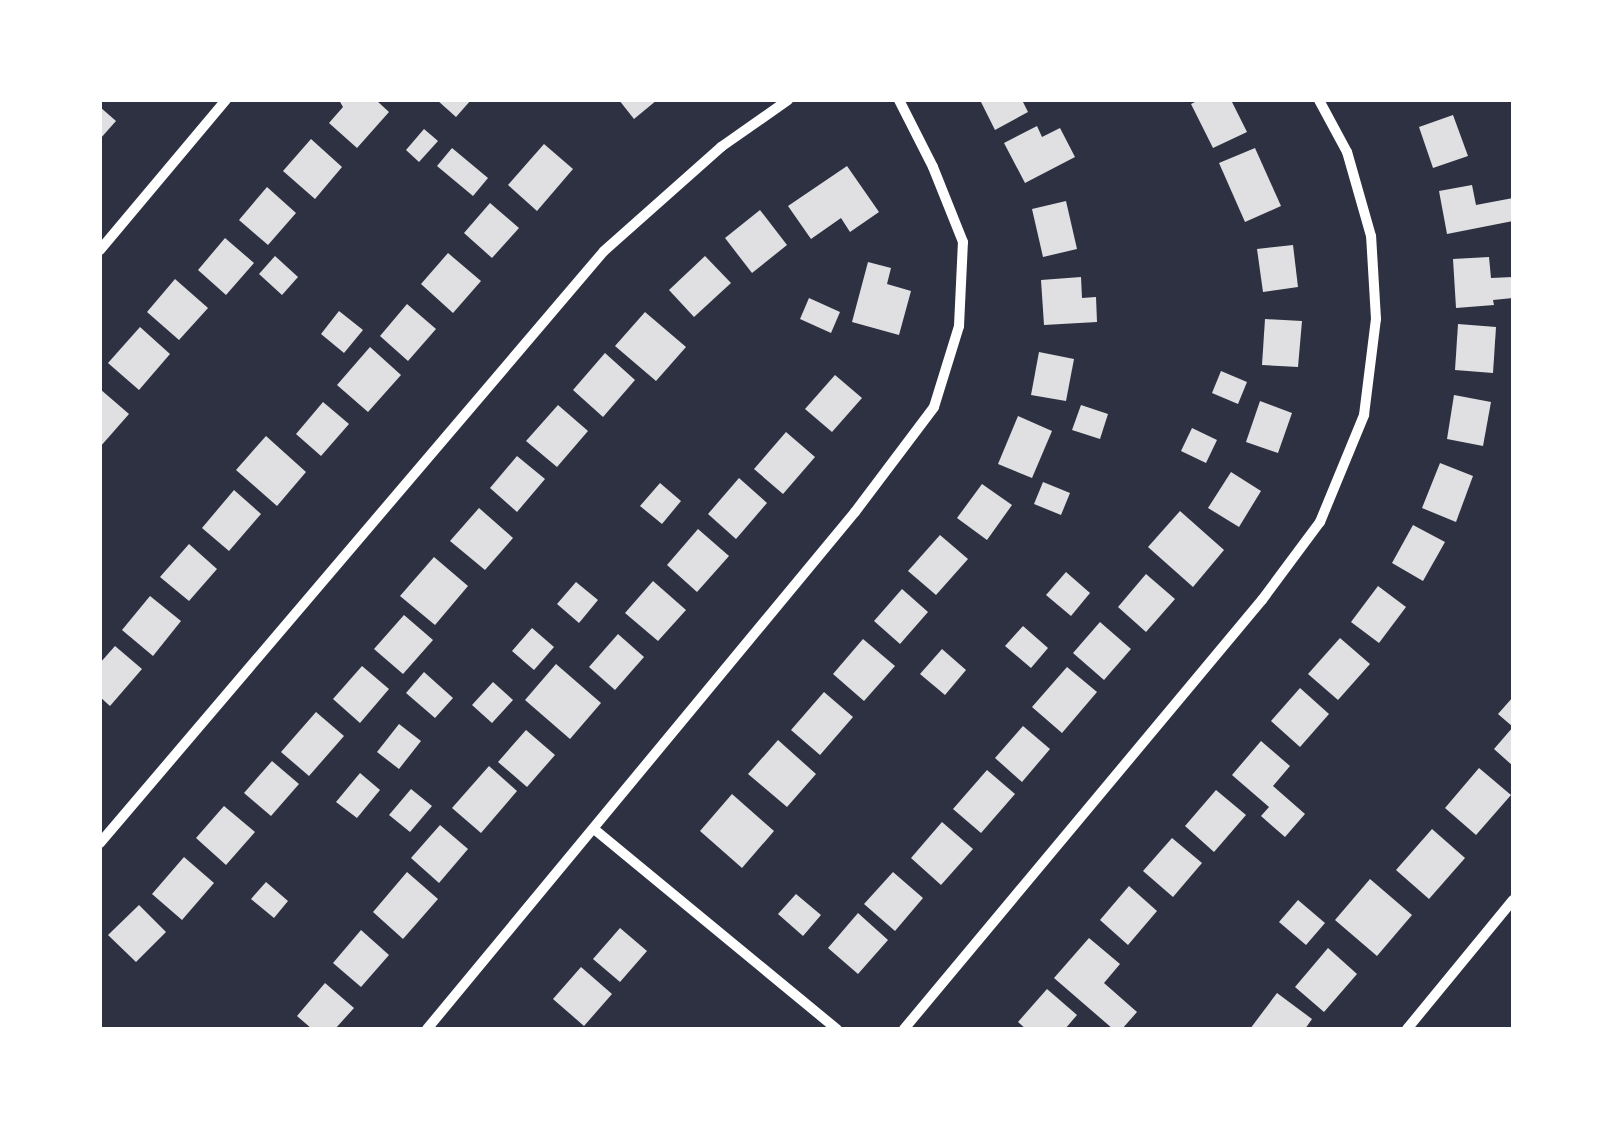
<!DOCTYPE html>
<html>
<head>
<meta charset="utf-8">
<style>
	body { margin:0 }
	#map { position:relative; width:1613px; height:1129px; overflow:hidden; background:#2d3142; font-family:"Fira Sans Condensed",sans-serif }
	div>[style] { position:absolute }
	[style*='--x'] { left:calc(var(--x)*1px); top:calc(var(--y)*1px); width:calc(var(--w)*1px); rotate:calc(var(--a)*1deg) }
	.building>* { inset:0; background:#e0e0e3 }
	.minor>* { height:10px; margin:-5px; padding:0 5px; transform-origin:5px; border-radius:5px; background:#fff }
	span { translate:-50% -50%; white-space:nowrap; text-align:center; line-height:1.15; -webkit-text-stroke:10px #fff; paint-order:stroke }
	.frame { position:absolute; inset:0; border:102px solid #fff; pointer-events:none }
</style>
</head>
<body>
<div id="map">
	<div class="building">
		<div style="clip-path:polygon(339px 100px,376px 100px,389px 112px,357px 148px,329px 123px,343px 107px)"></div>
		<div style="clip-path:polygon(437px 100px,471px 100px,456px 117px)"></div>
		<div style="clip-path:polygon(619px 100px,657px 100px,634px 119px)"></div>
		<div style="clip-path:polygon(980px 100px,1022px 100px,1028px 112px,995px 130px)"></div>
		<div style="clip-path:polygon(1199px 100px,1231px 100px,1247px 132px,1213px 148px,1191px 104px)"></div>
		<div style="clip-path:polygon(100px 107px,116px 121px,100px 139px)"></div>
		<div style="clip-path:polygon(1453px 115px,1468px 156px,1433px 168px,1419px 127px)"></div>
		<div style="clip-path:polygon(1037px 126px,1042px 137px,1060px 128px,1075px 157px,1025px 183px,1004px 143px)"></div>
		<div style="clip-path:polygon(424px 129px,438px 141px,419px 162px,406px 150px)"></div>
		<div style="clip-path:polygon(311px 139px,342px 167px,315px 199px,283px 171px)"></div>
		<div style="clip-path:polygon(544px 144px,573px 169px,537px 211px,508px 185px)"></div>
		<div style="clip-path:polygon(452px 148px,488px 178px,473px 196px,437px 166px)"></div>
		<div style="clip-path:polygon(1255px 148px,1281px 206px,1245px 222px,1219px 163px)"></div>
		<div style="clip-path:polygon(847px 166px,879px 212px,850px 232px,841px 218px,811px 239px,788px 206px)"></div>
		<div style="clip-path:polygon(1472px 185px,1476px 205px,1513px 198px,1513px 221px,1447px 234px,1439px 191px)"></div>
		<div style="clip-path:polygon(267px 187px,296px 213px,268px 245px,239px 220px)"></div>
		<div style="clip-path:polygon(1066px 201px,1077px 249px,1043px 257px,1032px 209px)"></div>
		<div style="clip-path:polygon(490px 203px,519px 228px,492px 258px,464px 233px)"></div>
		<div style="clip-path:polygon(760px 210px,787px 245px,752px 273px,725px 238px)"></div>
		<div style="clip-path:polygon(225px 238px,254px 263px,226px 295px,198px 270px)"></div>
		<div style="clip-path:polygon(1293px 245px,1298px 287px,1263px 292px,1257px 249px)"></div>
		<div style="clip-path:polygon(448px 253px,481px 281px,453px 313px,421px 284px)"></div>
		<div style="clip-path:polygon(275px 256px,298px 277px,282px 295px,259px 274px)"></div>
		<div style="clip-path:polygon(705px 256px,731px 283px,694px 317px,669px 290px)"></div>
		<div style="clip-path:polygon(1489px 257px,1491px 278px,1513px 277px,1513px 298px,1493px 300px,1494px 305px,1456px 308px,1453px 259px)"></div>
		<div style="clip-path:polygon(868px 262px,891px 268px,887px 284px,911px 291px,899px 335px,852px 322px)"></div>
		<div style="clip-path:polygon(1081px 277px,1082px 298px,1096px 297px,1097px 322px,1044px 325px,1041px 280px)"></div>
		<div style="clip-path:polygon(175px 279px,208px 308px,179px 340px,147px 312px)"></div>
		<div style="clip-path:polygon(809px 298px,840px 312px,831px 333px,800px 319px)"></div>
		<div style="clip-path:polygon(407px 304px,436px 329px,408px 361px,380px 336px)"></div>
		<div style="clip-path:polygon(339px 311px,363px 330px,344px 353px,321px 334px)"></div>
		<div style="clip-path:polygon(645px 312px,686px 347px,656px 381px,615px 346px)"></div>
		<div style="clip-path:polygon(1265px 319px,1302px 321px,1298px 367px,1262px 365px)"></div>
		<div style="clip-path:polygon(1458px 324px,1496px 327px,1493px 373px,1455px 370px)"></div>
		<div style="clip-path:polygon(140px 327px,170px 354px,139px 390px,108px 363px)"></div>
		<div style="clip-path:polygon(370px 347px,401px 375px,368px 412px,337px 385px)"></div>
		<div style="clip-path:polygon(1039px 352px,1074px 359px,1066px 401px,1031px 395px)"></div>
		<div style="clip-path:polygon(605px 353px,635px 380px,603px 417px,573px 390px)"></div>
		<div style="clip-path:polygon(1221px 371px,1247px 382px,1238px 404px,1212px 393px)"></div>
		<div style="clip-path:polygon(835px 375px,862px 398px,832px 432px,805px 409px)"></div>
		<div style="clip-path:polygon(100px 389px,129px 414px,100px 447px)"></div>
		<div style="clip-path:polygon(1454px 395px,1491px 402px,1483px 446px,1447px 439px)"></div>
		<div style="clip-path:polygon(1260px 401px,1292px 413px,1278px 453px,1246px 442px)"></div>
		<div style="clip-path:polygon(323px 402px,349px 424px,321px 456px,296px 434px)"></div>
		<div style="clip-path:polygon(558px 405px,588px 431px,557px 467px,526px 441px)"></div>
		<div style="clip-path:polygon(1081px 405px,1108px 414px,1100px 439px,1072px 430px)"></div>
		<div style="clip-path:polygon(1018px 416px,1052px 431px,1032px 478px,998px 464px)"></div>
		<div style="clip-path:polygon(1192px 428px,1217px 440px,1206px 463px,1181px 451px)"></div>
		<div style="clip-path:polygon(786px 432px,815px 457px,783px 494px,754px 469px)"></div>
		<div style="clip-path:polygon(266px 436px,306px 472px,277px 506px,236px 470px)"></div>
		<div style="clip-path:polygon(517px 456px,545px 479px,517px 512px,490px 488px)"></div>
		<div style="clip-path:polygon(1440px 463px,1473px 476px,1456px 522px,1422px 508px)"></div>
		<div style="clip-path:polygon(1231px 472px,1261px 491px,1239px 527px,1208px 508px)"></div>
		<div style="clip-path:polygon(739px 478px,767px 503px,736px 539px,708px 514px)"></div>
		<div style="clip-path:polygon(1043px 482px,1070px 493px,1061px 515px,1034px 504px)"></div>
		<div style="clip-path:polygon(660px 483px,681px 501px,662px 524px,640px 506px)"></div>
		<div style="clip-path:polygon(982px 484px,1012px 505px,987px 540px,957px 518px)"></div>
		<div style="clip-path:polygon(234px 490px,261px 514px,229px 551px,202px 528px)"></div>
		<div style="clip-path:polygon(479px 508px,513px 538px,485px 570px,450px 541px)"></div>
		<div style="clip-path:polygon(1180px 511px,1224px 550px,1193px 587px,1148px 547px)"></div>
		<div style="clip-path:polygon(1413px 525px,1445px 542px,1423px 581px,1392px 563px)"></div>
		<div style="clip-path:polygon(698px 529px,729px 556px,697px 592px,667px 565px)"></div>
		<div style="clip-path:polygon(940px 535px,968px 559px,936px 595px,908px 571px)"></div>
		<div style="clip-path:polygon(189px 544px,217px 569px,189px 601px,160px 577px)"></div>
		<div style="clip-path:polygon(434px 557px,468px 586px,435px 625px,400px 596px)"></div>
		<div style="clip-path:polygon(1066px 572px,1090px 593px,1071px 616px,1046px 595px)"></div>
		<div style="clip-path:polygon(1146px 574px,1175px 599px,1146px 632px,1118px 607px)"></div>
		<div style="clip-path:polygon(653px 581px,686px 610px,658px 641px,625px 613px)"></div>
		<div style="clip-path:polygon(576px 582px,598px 600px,579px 623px,557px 604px)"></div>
		<div style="clip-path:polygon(1378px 586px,1406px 607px,1379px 643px,1351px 622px)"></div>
		<div style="clip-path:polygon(902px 589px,928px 612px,900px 644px,874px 621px)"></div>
		<div style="clip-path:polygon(150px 596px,181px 621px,153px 656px,122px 630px)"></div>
		<div style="clip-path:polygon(404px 615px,433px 640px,403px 674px,374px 649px)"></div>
		<div style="clip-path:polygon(1100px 622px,1131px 649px,1104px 680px,1073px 653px)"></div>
		<div style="clip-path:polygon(1023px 626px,1048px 648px,1031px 668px,1005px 646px)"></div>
		<div style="clip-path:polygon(532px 628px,554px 647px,534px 670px,512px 651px)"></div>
		<div style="clip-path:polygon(618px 634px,644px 657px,615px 690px,589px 667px)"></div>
		<div style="clip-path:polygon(1340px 638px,1370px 664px,1338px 700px,1308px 674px)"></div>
		<div style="clip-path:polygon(863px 639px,895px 666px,864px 701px,833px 674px)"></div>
		<div style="clip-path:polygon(115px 646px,142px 669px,110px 706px,100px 697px,100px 663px)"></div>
		<div style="clip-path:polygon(942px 649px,966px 670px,945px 695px,920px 674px)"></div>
		<div style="clip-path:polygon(556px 664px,601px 703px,570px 739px,525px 700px)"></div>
		<div style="clip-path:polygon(362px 666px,389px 689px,360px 723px,333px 699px)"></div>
		<div style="clip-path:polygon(1067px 667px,1097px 692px,1062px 733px,1032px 707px)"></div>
		<div style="clip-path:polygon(424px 672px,453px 698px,435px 718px,406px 693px)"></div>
		<div style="clip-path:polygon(493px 682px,513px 700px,492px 723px,472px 705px)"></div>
		<div style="clip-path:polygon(1300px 688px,1329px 714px,1300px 747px,1271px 721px)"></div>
		<div style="clip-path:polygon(824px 692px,853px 717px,820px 755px,791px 730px)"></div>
		<div style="clip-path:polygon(1513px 697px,1513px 766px,1494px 749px,1513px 727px,1498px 714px)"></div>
		<div style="clip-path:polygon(316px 712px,344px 736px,309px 776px,281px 752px)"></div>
		<div style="clip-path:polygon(399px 724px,421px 741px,399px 769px,377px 752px)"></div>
		<div style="clip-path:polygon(1023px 726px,1050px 749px,1022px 782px,995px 758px)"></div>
		<div style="clip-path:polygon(526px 730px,555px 755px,527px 787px,498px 762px)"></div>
		<div style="clip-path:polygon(778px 740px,816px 774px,787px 807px,748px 774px)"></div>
		<div style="clip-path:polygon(1261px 741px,1290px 766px,1273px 786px,1305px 814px,1285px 837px,1261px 816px,1269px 807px,1232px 775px)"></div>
		<div style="clip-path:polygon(272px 761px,299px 784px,271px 816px,244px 793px)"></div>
		<div style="clip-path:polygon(489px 766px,517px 791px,481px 833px,452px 808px)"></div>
		<div style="clip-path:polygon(1479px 768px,1511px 795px,1476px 835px,1445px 808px)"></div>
		<div style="clip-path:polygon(987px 770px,1015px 794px,981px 833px,953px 809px)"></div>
		<div style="clip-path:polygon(360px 773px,380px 790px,357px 818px,336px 802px)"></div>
		<div style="clip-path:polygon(411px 789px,432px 806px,410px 832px,389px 815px)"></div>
		<div style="clip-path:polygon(1216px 790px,1246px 815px,1214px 852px,1185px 826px)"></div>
		<div style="clip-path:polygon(732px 794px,774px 831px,742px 868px,700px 831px)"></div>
		<div style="clip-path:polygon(224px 806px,255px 832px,226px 865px,196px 838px)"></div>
		<div style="clip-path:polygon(942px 822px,973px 849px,941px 885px,911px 858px)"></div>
		<div style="clip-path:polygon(440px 825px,468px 849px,439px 883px,411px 858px)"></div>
		<div style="clip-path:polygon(1432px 829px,1465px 858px,1429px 899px,1396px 870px)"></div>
		<div style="clip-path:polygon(1172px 838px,1202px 863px,1173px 897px,1143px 871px)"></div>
		<div style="clip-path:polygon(184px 857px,214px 883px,182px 920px,152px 894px)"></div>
		<div style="clip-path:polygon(407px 872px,438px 899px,403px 939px,373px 912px)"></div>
		<div style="clip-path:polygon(893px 872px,923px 898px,895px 931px,864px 904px)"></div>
		<div style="clip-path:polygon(1370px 879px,1412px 915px,1377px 956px,1335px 920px)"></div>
		<div style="clip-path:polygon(266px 882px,288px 901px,274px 918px,251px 899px)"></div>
		<div style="clip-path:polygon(1129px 886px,1157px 911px,1128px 945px,1100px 920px)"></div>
		<div style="clip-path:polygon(796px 894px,821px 915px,803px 936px,778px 914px)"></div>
		<div style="clip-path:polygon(1298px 900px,1325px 923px,1306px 945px,1279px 922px)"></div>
		<div style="clip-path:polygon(139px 905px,166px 932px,136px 962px,108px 935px)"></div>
		<div style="clip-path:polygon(858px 913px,888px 940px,858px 974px,828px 948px)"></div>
		<div style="clip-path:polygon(620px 928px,647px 951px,620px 982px,593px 959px)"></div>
		<div style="clip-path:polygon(361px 930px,389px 955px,361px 987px,333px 963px)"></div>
		<div style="clip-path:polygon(1089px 938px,1120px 964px,1104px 983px,1137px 1012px,1122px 1029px,1113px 1029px,1054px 978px)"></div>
		<div style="clip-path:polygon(1328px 948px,1357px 974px,1324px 1012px,1295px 987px)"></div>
		<div style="clip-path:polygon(581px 967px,612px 994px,584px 1026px,553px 999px)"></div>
		<div style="clip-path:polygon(325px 983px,354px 1008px,335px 1029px,312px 1029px,297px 1016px)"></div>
		<div style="clip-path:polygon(1047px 989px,1077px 1015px,1065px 1029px,1026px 1029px,1018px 1022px)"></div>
		<div style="clip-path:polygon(1277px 993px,1312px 1019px,1305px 1029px,1250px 1029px)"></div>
	</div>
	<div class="minor">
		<div style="--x:100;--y:250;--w:196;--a:-50"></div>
		<div style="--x:594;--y:829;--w:315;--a:39.5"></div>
		<div style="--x:100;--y:843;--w:777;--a:-49.59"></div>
		<div style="--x:604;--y:251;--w:157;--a:-41.6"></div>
		<div style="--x:721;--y:147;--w:82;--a:-35"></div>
		<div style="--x:427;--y:1029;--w:671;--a:-50.38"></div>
		<div style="--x:855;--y:512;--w:131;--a:-53"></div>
		<div style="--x:934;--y:407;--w:85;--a:-72.8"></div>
		<div style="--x:959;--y:326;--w:84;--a:-87.3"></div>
		<div style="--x:963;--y:242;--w:81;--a:-111.8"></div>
		<div style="--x:933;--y:167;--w:75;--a:-116.9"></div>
		<div style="--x:904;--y:1029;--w:559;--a:-50.16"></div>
		<div style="--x:1262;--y:600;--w:97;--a:-53.4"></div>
		<div style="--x:1320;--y:522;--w:116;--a:-67.6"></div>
		<div style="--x:1364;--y:415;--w:97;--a:-82.9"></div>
		<div style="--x:1376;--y:319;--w:83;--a:-93.4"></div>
		<div style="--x:1371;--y:236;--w:87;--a:-105.9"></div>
		<div style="--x:1347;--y:152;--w:59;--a:-118.3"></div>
		<div style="--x:1407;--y:1029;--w:167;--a:-50.6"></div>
	</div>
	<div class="frame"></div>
</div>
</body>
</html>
